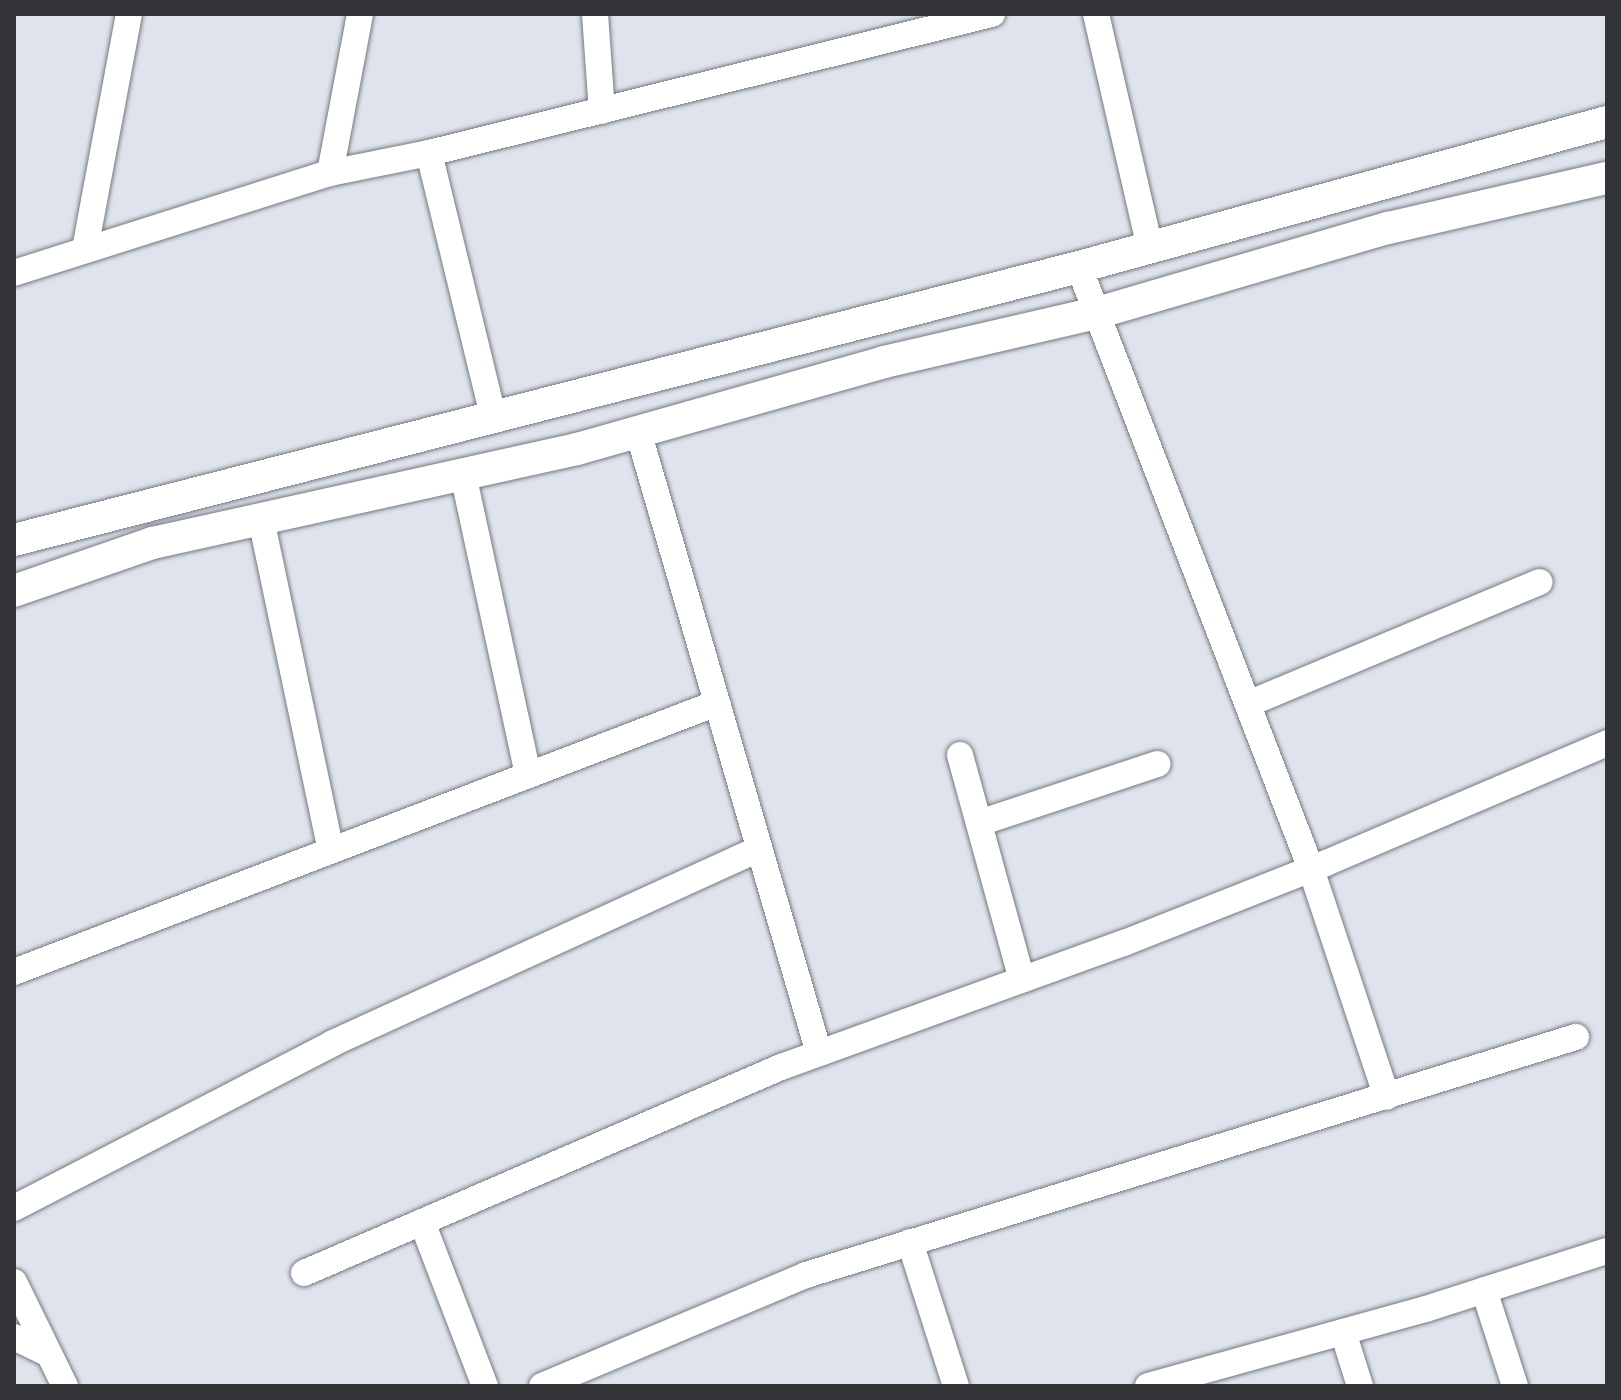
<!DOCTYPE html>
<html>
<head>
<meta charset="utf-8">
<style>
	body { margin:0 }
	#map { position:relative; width:1621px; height:1400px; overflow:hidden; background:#dfe4ec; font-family:"Fira Sans Condensed",sans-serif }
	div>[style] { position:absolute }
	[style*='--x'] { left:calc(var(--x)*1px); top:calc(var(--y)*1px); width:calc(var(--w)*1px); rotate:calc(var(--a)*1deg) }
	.roads { filter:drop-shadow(0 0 2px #747980) drop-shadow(0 0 2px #747980) }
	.minor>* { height:26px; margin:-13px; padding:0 13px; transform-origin:13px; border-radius:13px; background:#fff }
	.tertiary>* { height:32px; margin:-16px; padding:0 16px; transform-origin:16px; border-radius:16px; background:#fff }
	span { translate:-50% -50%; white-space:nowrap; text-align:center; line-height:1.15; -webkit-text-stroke:6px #dfe4ec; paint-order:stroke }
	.frame { position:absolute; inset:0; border:16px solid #323437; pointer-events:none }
</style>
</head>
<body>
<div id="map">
	<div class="roads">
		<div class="minor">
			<div style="--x:595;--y:14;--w:97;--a:85.9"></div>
			<div style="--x:1096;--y:14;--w:240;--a:77"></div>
			<div style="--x:429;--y:153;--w:274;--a:76.3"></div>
			<div style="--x:330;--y:173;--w:162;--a:-79.3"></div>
			<div style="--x:85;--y:249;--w:239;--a:-79.4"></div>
			<div style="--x:1079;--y:267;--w:645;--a:68.92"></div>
			<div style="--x:1311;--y:869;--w:240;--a:71.6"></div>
			<div style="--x:14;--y:273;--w:331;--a:-17.6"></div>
			<div style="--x:330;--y:173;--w:101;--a:-11.4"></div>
			<div style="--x:429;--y:153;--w:580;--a:-13.87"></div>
			<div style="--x:638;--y:431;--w:648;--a:73.78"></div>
			<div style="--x:463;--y:474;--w:307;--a:77.8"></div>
			<div style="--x:261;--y:519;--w:338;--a:78.1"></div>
			<div style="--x:1248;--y:704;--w:316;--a:-22.7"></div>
			<div style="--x:960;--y:755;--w:233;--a:74.6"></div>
			<div style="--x:979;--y:823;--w:188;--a:-18.3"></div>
			<div style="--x:14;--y:972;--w:753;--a:-20.94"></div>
			<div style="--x:14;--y:1208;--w:359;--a:-27.3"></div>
			<div style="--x:333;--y:1043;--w:468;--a:-24.5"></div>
			<div style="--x:422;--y:1222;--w:176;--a:69"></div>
			<div style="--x:910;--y:1242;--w:151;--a:72.3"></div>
			<div style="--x:304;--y:1273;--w:520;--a:-23.36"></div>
			<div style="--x:781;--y:1067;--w:365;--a:-19.9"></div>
			<div style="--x:1124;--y:943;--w:217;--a:-21.6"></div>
			<div style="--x:1326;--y:863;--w:306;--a:-23.1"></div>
			<div style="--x:14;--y:1282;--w:116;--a:63.9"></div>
			<div style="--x:1484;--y:1290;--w:101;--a:72.1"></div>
			<div style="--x:1343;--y:1332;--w:57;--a:72.5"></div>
			<div style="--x:14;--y:1337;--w:39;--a:26"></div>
			<div style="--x:542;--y:1386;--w:286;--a:-22.8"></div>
			<div style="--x:806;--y:1275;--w:806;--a:-17.18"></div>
			<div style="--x:1148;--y:1386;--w:288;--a:-15.5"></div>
			<div style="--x:1426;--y:1309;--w:190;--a:-17.8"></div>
		</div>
		<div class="tertiary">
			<div style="--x:14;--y:540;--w:1099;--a:-14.38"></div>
			<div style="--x:1079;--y:267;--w:548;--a:-15.36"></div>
			<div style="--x:14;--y:591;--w:147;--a:-19.1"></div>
			<div style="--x:153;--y:543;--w:434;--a:-12.5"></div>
			<div style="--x:577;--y:449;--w:319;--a:-15.8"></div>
			<div style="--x:884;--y:362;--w:219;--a:-13"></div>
			<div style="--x:1097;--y:313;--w:303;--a:-16.3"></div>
			<div style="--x:1388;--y:228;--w:225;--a:-12.9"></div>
		</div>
	</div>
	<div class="frame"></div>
</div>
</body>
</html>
